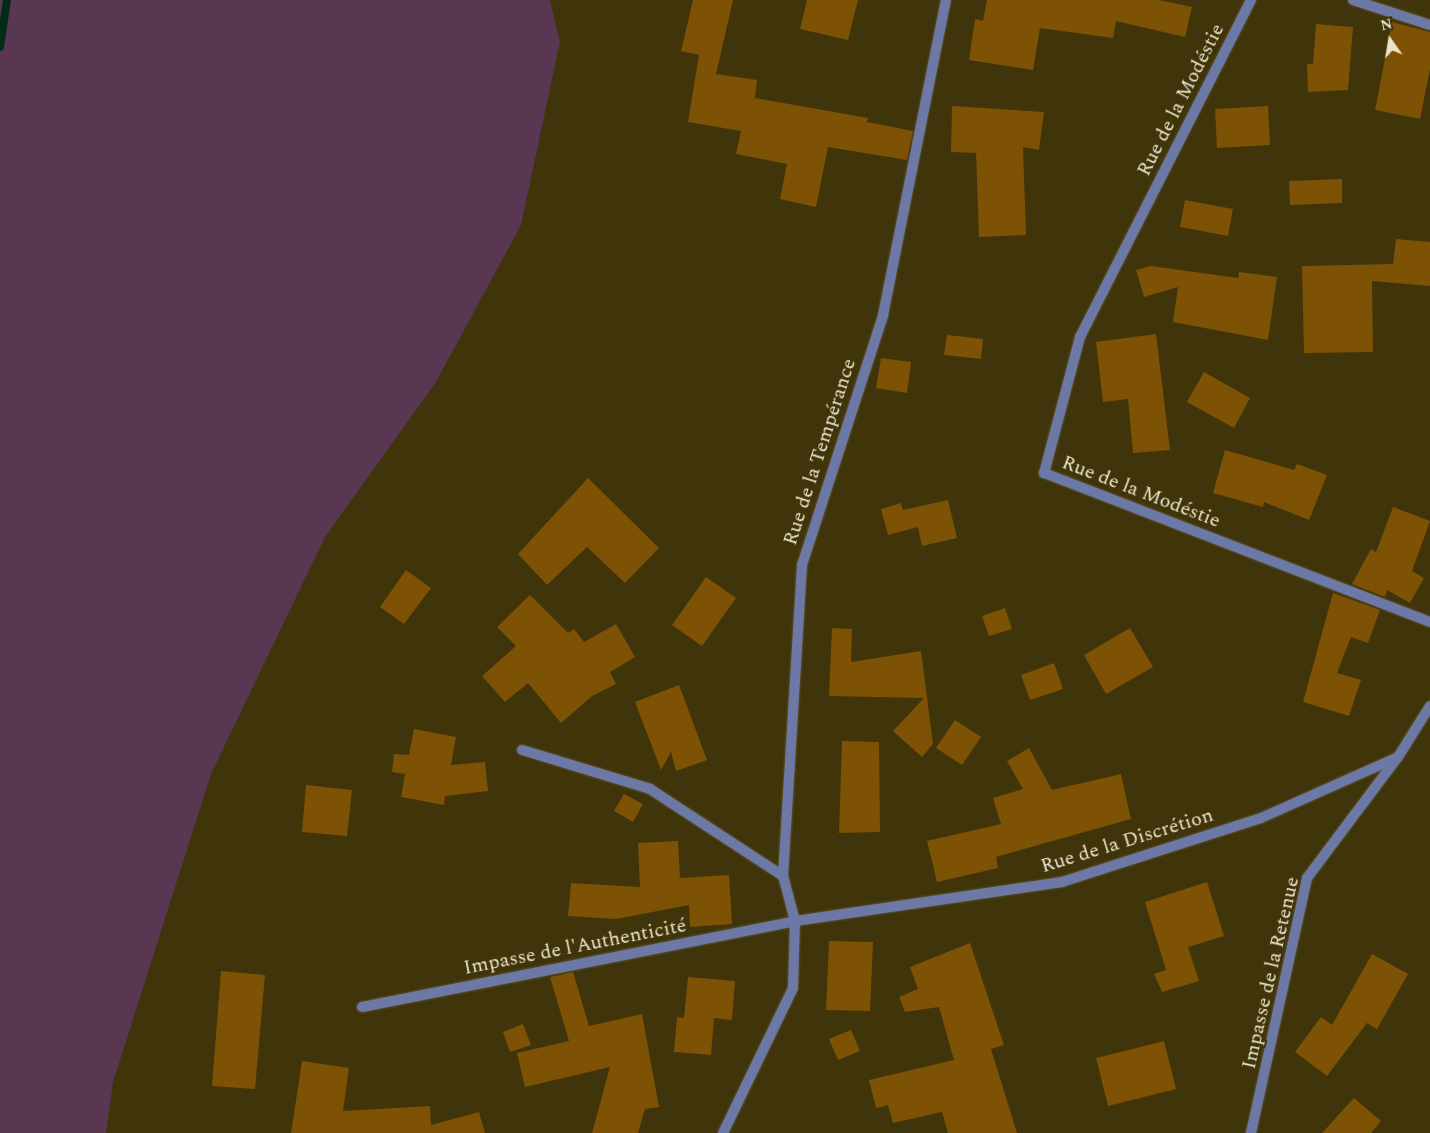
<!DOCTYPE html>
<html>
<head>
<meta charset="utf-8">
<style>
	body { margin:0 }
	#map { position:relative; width:1430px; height:1133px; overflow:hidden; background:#3f340a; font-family:Spectral,serif }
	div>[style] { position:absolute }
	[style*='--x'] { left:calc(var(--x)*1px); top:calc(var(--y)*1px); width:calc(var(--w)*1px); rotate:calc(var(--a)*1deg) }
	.green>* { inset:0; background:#593753 }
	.stream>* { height:8px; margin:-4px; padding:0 4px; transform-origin:4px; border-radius:4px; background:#042b15 }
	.building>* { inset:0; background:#7e5205 }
	.roads { filter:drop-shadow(0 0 1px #5b5029) drop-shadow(0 0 1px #5b5029) }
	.street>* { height:10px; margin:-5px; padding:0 5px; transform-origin:5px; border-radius:5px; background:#6c78a5 }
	span { translate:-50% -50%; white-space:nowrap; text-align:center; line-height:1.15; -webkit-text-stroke:4px #3f340a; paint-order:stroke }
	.street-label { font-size:20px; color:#ece4c9 }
	.north { position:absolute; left:1365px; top:15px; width:50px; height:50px; -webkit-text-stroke:4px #3f340a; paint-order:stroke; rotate:347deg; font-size:14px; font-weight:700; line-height:20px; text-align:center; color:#ece4c9 }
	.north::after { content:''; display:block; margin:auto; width:18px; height:22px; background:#ece4c9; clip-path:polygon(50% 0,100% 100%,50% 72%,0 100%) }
</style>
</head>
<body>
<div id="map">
	<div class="green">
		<div style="clip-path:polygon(0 0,550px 0,560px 42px,521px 225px,436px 382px,325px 537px,211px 774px,113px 1082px,106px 1133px,0 1133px)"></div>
	</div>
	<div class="stream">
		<div style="--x:0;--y:47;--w:48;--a:-81.5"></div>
	</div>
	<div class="building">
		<div style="clip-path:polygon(693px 0,733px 0,716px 74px,757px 80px,755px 98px,868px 118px,867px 122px,913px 131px,907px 160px,828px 147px,816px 207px,780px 199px,787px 164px,736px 154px,741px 131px,688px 122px,699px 55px,681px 51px)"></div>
		<div style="clip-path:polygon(807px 0,858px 0,848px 40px,800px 29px)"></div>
		<div style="clip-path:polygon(987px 0,1159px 0,1192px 7px,1185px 37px,1116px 21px,1113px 38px,1040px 28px,1033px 70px,969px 60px,975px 19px,983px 21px)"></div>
		<div style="clip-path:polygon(1392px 22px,1430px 32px,1430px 69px,1420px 119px,1375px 110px)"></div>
		<div style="clip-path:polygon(1316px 24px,1353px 27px,1348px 90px,1308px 92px,1307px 64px,1313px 64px)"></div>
		<div style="clip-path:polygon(952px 106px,1044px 112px,1039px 150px,1023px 147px,1026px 235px,979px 237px,976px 153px,951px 152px)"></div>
		<div style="clip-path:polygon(1268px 106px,1270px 145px,1217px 148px,1215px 109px)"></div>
		<div style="clip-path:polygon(1342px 179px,1342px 203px,1290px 205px,1289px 181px)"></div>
		<div style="clip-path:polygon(1185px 200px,1233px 209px,1228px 236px,1180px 227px)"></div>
		<div style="clip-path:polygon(1396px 239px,1430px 242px,1430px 286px,1372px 281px,1373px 352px,1304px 353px,1302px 266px,1393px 264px)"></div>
		<div style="clip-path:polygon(1151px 266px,1238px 278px,1239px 272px,1277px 277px,1268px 340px,1173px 322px,1178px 287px,1144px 297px,1136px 270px)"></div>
		<div style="clip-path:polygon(1156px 334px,1170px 450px,1133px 453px,1128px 399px,1103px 402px,1096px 342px)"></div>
		<div style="clip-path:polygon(947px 335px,983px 339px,981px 359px,944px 355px)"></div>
		<div style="clip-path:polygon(881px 358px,911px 362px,907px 393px,876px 388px)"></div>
		<div style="clip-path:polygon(1204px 372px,1250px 398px,1234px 428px,1187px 402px)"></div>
		<div style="clip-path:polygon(1225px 450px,1294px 470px,1297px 464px,1327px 475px,1309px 520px,1264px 502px,1263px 507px,1213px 493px)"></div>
		<div style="clip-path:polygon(588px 478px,659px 548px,625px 583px,587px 547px,547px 585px,518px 554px)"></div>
		<div style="clip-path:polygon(948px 500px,957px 538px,922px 546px,918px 527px,888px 535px,881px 509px,901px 503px,903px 510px)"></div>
		<div style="clip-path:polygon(1393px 507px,1430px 521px,1412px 571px,1424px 578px,1410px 603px,1387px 590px,1385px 597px,1352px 584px,1371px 549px,1376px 552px)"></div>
		<div style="clip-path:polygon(406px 570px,431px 588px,404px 624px,380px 607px)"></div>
		<div style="clip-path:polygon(706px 577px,736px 598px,702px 646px,672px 625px)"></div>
		<div style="clip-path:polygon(1333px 593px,1380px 610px,1368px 643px,1351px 637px,1337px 673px,1361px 680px,1349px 716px,1303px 702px)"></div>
		<div style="clip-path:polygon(530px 595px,568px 633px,574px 629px,584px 642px,616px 624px,635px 657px,610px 672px,616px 684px,592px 696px,561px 723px,528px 683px,505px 702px,482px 676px,516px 646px,497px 627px)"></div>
		<div style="clip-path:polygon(1005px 608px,1012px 629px,989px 636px,982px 616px)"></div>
		<div style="clip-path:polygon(832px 628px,852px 629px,851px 662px,921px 651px,933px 744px,922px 757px,893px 731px,924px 698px,829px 696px)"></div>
		<div style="clip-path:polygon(1130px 628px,1153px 667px,1106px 694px,1084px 655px)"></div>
		<div style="clip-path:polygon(1054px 663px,1063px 689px,1030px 700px,1021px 675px)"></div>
		<div style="clip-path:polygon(679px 685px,707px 760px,676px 771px,671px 752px,661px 770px,635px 702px)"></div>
		<div style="clip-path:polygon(955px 720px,981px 737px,962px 765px,936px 748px)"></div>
		<div style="clip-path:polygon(414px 729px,456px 737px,451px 765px,485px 762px,488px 791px,445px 796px,444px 805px,401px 797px,405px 774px,392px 772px,394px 754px,409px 755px)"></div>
		<div style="clip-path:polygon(842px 741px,879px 742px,880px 832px,839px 833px)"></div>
		<div style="clip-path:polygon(1029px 748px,1052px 790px,1121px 774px,1131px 819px,996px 857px,998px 868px,937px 882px,927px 841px,1001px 824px,993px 798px,1023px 789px,1007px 761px)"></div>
		<div style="clip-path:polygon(306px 785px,352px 790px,347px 836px,302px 832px)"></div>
		<div style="clip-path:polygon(624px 794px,643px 804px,633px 822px,614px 811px)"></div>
		<div style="clip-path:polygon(678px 841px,680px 878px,729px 875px,732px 924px,690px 927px,689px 905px,616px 919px,568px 916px,571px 883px,640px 887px,638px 843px)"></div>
		<div style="clip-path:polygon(1207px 882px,1224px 936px,1188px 947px,1199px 981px,1162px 992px,1154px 974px,1166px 970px,1145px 902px)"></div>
		<div style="clip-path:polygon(829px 941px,873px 942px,870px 1011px,826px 1010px)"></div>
		<div style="clip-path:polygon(970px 943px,1004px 1045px,991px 1049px,1017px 1133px,948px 1133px,942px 1112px,893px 1123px,888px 1105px,876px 1108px,869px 1080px,954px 1060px,939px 1007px,905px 1012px,899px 997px,918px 989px,910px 967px)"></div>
		<div style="clip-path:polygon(1372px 954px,1408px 974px,1377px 1029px,1367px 1023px,1327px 1076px,1295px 1052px,1321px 1017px,1332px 1025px)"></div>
		<div style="clip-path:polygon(221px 971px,265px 975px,255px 1089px,212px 1086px)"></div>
		<div style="clip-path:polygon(573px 972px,589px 1026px,642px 1014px,659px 1107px,645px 1109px,638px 1133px,592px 1133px,610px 1067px,525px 1087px,517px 1053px,569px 1041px,550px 977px)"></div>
		<div style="clip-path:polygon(688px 977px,735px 981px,732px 1020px,714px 1018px,711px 1055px,674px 1052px,677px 1017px,684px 1018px)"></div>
		<div style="clip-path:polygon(523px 1024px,531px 1045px,510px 1052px,503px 1032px)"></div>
		<div style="clip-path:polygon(851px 1030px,860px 1051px,838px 1060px,829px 1039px)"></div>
		<div style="clip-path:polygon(1164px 1041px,1176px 1089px,1108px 1106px,1096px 1058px)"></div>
		<div style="clip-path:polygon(302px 1061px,349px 1068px,343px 1111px,430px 1106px,431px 1125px,479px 1112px,485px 1133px,291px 1133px)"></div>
		<div style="clip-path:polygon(1354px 1098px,1381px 1121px,1371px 1133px,1322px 1133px)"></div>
	</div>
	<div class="roads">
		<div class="street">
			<div style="--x:1251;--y:0;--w:378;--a:116.9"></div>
			<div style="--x:1080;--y:337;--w:141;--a:104.8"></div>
			<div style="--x:1044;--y:473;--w:414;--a:21.1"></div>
			<div style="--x:1353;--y:0;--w:81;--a:18"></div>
			<div style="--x:522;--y:750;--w:134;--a:16.9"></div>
			<div style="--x:650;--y:789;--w:159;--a:33.2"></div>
			<div style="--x:362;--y:1007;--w:441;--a:-11.2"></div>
			<div style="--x:795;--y:921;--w:270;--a:-8.3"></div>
			<div style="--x:1062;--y:882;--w:209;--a:-17.8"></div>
			<div style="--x:1261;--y:818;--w:150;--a:-24"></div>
			<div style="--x:1398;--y:757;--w:60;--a:-57.9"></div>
			<div style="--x:723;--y:1133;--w:161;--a:-64.2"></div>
			<div style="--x:793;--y:988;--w:67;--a:-88.3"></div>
			<div style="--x:795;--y:921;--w:47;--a:-104.9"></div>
			<div style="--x:783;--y:876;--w:312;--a:-86.5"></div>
			<div style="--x:802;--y:565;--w:263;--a:-72"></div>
			<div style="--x:883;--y:315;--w:321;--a:-78.7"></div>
			<div style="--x:1251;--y:1133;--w:261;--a:-77.6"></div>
			<div style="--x:1307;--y:878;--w:150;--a:-53.1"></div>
		</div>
	</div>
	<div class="street-label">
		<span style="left:1181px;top:100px;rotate:-63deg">Rue de la Modéstie</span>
		<span style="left:820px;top:452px;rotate:-72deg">Rue de la Tempérance</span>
		<span style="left:1141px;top:492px;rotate:21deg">Rue de la Modéstie</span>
		<span style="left:1127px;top:841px;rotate:-17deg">Rue de la Discrétion</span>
		<span style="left:575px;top:947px;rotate:-11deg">Impasse de l'Authenticité</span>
		<span style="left:1271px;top:973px;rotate:-77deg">Impasse de la Retenue</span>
	</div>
	<div class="north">N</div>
</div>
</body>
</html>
